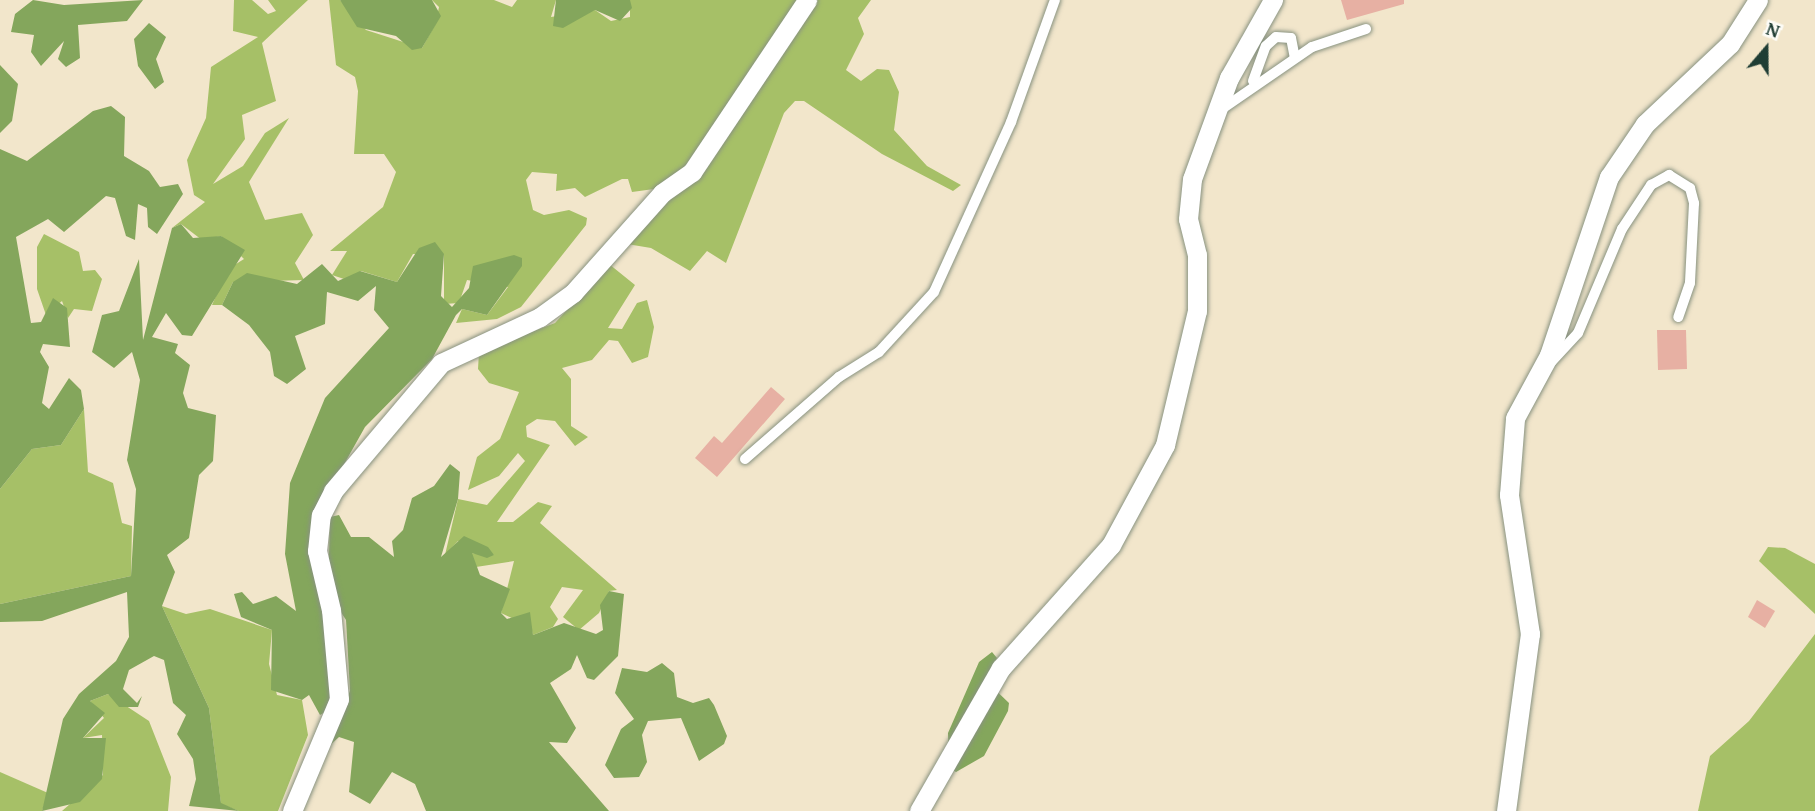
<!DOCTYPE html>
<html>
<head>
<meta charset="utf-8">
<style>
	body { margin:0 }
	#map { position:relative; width:1815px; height:811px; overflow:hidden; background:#f2e6cb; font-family:"Gentium Book Plus",serif }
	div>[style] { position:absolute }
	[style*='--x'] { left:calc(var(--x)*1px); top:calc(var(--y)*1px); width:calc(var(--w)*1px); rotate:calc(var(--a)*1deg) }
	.green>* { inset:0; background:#a6c067 }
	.forest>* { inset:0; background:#84a65c }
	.building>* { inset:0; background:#e7b0a3 }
	.roads { filter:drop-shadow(0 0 2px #889280) drop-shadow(0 0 2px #889280) }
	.lane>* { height:10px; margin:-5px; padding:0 5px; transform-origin:5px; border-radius:5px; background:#fff }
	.street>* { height:19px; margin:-9.5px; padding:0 9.5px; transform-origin:9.5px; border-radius:9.5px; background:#fff }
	span { translate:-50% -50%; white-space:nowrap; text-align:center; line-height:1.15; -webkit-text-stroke:5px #fdfcf7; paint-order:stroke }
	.north { position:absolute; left:1731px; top:14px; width:70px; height:70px; -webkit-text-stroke:5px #fdfcf7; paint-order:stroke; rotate:20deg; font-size:19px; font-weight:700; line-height:28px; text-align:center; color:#1f3d34 }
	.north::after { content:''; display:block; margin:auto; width:24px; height:32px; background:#1f3d34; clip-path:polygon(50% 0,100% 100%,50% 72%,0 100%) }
</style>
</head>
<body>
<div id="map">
	<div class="green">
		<div style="clip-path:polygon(234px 0,252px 0,268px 14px,276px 11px,268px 0,308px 0,262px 43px,276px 101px,242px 115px,245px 139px,213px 184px,243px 166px,265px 133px,289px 118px,249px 182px,265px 220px,302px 213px,313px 235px,295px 263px,304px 280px,233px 282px,222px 305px,212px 305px,228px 269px,244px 259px,221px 236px,202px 240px,181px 224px,172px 228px,205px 202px,194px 195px,187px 160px,206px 118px,211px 67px,258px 37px,233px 31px)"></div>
		<div style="clip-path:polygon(329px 0,340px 0,366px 30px,422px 48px,435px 25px,439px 7px,432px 0,494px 0,512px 7px,517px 0,556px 0,551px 17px,595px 10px,611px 21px,630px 17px,630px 0,871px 0,858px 18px,864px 34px,846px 70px,861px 81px,877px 69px,889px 70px,899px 92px,894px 130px,927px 166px,961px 185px,953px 191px,882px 154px,804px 101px,795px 101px,784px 113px,726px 263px,707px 251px,690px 271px,651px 248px,627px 244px,654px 189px,632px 192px,628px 179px,622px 179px,585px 197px,575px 188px,556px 191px,557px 174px,532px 172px,526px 180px,533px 210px,544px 215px,569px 210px,587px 218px,586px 225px,521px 307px,497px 319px,456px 323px,462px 309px,487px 315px,508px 287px,467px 280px,459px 303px,444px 304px,444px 254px,413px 254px,397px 282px,361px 271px,347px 280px,332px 275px,347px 251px,330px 251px,383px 207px,396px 172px,384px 154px,354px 154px,358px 91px,355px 77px,336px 65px)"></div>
		<div style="clip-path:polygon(44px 234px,79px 252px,83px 271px,95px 270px,102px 279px,92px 311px,74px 309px,68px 318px,62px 301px,46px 315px,37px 289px,37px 247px)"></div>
		<div style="clip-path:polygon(609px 264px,635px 285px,608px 328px,622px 329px,637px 303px,647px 300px,654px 327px,648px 357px,632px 363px,618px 341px,609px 340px,592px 360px,562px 368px,571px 379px,571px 426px,588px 437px,575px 446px,555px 421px,537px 419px,526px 426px,527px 437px,550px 445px,497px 522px,513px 522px,538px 502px,552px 506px,540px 523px,617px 590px,609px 591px,599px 613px,579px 630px,563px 617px,583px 590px,562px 587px,550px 607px,558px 619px,553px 627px,533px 635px,531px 627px,501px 613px,514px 561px,476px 567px,471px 553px,494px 555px,458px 541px,445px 555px,458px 499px,487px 505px,525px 461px,518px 453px,499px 476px,468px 490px,477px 457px,500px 439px,519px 392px,489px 383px,478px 369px,479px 352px,555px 323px)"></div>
		<div style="clip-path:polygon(84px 409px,88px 472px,113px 483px,122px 523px,132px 526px,131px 576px,0 604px,0 489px,32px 449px,61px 445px)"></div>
		<div style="clip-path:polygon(1768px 547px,1785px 548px,1815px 564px,1815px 614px,1759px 561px)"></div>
		<div style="clip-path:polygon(162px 606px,186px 614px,210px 609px,272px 630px,269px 664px,277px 695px,302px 700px,308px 735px,278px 811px,239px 811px,221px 804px,209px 708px)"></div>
		<div style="clip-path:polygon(1815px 634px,1815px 811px,1698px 811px,1710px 756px,1749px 721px)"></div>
		<div style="clip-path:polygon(108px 694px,149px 721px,171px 777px,168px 811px,62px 811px,103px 775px,102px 735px,83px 738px,104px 718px,90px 701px)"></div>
		<div style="clip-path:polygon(0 772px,48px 793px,42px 811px,0 811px)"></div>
	</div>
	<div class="forest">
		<div style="clip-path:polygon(33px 0,64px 5px,143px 0,127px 21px,78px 25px,80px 58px,66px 67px,58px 59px,64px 41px,41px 66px,31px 52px,34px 35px,11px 32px,15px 14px)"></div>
		<div style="clip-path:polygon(340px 0,432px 0,441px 16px,422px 48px,412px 50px,396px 36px,357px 27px)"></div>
		<div style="clip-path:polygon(556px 0,630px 0,632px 8px,620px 21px,595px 10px,563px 28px,553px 26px)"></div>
		<div style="clip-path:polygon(149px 23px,166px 37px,156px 59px,164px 82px,155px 89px,138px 66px,134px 39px)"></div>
		<div style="clip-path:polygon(0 65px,18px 84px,12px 121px,0 133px)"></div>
		<div style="clip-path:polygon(111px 106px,125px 117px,124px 156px,149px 171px,160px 187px,178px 184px,183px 194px,157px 234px,148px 227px,147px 208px,138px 204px,135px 240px,126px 236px,115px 198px,106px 196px,64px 232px,48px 219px,16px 237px,31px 323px,41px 322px,53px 298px,67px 308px,70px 347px,43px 344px,40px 352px,49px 367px,42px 403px,49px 409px,69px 378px,81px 390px,84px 409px,61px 445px,32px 449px,0 489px,0 149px,27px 161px,93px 111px)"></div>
		<div style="clip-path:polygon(181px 224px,193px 238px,221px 236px,245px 250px,192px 336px,182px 335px,166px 313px,152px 337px,178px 344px,175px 353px,190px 365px,183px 393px,188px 408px,216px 415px,213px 461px,199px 475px,189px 538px,167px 555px,175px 572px,162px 606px,209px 708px,221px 803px,239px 811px,189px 806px,196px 779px,193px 759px,177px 734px,186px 715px,173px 703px,164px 660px,154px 656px,129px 670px,123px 689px,137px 703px,142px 696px,138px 707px,119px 707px,108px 694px,90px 701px,105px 713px,83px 738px,106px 738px,102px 779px,80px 802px,42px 811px,63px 719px,79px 694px,116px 661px,129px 637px,127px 592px,42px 621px,0 622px,0 604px,131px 576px,136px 489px,127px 460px,140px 380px,132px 352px,114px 368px,92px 352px,102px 315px,119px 311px,139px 259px,143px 340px,172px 228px)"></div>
		<div style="clip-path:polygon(435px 242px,444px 254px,441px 296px,452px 307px,469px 288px,473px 266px,514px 255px,522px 258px,522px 266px,487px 315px,462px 309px,456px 315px,432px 359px,365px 427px,315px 516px,335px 668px,327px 711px,320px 715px,309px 695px,302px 700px,271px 690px,272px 630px,241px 617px,234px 594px,242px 592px,253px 604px,276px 596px,296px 611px,285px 554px,290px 483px,325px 398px,389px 328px,374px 310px,376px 286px,358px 301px,327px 292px,325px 324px,295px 336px,306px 369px,287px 384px,274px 376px,270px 352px,249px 325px,222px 305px,233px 282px,247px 273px,297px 284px,322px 264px,338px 281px,360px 271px,397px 282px,419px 248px)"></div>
		<div style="clip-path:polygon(450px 464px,460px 472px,458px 499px,441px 557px,464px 536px,488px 547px,494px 555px,487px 558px,472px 553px,480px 575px,510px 589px,501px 613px,507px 619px,530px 612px,533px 635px,564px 623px,596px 634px,603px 630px,600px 605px,609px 591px,624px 594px,618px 656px,594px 680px,587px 678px,577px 655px,571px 669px,550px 683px,576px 728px,567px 743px,549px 742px,609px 811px,426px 811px,415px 784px,392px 772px,370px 804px,349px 792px,354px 742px,339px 737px,326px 749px,350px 691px,346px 620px,328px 592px,330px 517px,339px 515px,351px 537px,369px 537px,394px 557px,392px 541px,403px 530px,412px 498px,434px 486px)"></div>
		<div style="clip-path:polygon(992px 652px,997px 658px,985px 680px,1009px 703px,1008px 711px,984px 756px,956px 772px,949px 768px,948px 733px,979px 662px)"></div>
		<div style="clip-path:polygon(662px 663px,674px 673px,677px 697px,693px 703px,709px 698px,714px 705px,727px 736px,724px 744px,699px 761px,681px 718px,648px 721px,642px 735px,647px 762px,639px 777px,614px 778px,605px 765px,621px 729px,634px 719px,615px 693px,622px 668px,647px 672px)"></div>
	</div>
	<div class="building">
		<div style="clip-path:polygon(1341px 0,1404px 0,1404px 4px,1347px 20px)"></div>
		<div style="clip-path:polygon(1657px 330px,1686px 330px,1687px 369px,1658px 370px)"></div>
		<div style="clip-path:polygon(771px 387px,785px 399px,717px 477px,695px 458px,714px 436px,722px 443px)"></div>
		<div style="clip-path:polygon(1757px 600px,1775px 611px,1765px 628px,1748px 617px)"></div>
	</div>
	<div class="roads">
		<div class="lane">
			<div style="--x:1253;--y:81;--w:37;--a:-70"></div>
			<div style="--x:1266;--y:46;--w:13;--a:-42"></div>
			<div style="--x:1276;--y:37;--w:15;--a:4"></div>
			<div style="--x:1291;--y:38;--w:20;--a:79"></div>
			<div style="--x:1222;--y:109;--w:109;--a:-34.6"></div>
			<div style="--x:1312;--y:47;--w:57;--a:-18.4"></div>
			<div style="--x:1552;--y:361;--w:38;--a:-47"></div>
			<div style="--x:1578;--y:333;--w:113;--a:-67.1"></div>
			<div style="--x:1622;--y:229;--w:53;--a:-56.6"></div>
			<div style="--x:1651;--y:185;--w:21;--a:-29"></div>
			<div style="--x:1669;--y:175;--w:25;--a:32"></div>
			<div style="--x:1690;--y:188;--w:16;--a:75"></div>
			<div style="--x:1694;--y:203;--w:80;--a:92.9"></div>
			<div style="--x:1690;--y:283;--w:36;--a:109"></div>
			<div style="--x:745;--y:459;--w:125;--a:-41.1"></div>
			<div style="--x:839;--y:377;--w:47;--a:-32"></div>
			<div style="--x:879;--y:352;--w:81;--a:-47.5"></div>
			<div style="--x:934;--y:292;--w:187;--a:-65.6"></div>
			<div style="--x:1011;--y:122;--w:130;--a:-70.2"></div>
		</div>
		<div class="street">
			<div style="--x:292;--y:811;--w:121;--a:-67.2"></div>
			<div style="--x:339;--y:699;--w:89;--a:-95.1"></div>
			<div style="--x:331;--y:610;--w:61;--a:-103.3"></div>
			<div style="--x:317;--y:551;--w:36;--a:-84"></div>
			<div style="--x:321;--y:515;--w:27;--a:-63"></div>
			<div style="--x:333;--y:491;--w:167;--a:-49.8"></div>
			<div style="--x:441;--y:363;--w:109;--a:-24.9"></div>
			<div style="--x:540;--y:317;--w:41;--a:-36"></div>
			<div style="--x:573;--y:293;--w:134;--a:-48.3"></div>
			<div style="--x:662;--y:193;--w:37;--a:-35"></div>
			<div style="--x:692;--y:172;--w:207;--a:-56.2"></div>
			<div style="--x:919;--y:811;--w:165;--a:-60.2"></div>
			<div style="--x:1001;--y:668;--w:165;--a:-48.2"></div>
			<div style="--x:1111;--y:545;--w:114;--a:-61.6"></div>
			<div style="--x:1165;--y:445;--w:138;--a:-76.6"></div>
			<div style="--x:1197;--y:311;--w:56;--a:-90"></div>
			<div style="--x:1197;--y:255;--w:37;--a:-104"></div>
			<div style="--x:1188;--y:219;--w:40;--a:-84.3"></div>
			<div style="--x:1192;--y:179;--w:108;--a:-69.9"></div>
			<div style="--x:1229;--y:78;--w:90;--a:-60.6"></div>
			<div style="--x:1506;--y:811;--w:179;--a:-82.3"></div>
			<div style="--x:1530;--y:634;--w:141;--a:-98.6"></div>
			<div style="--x:1509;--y:495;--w:77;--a:-85.5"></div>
			<div style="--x:1515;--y:418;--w:72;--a:-61.6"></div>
			<div style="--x:1549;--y:355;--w:188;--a:-71.4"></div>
			<div style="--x:1609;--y:177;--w:64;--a:-55.8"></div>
			<div style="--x:1645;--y:124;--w:117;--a:-43.3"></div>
			<div style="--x:1730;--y:44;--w:52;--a:-57.5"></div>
		</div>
	</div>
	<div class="north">N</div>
</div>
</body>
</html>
